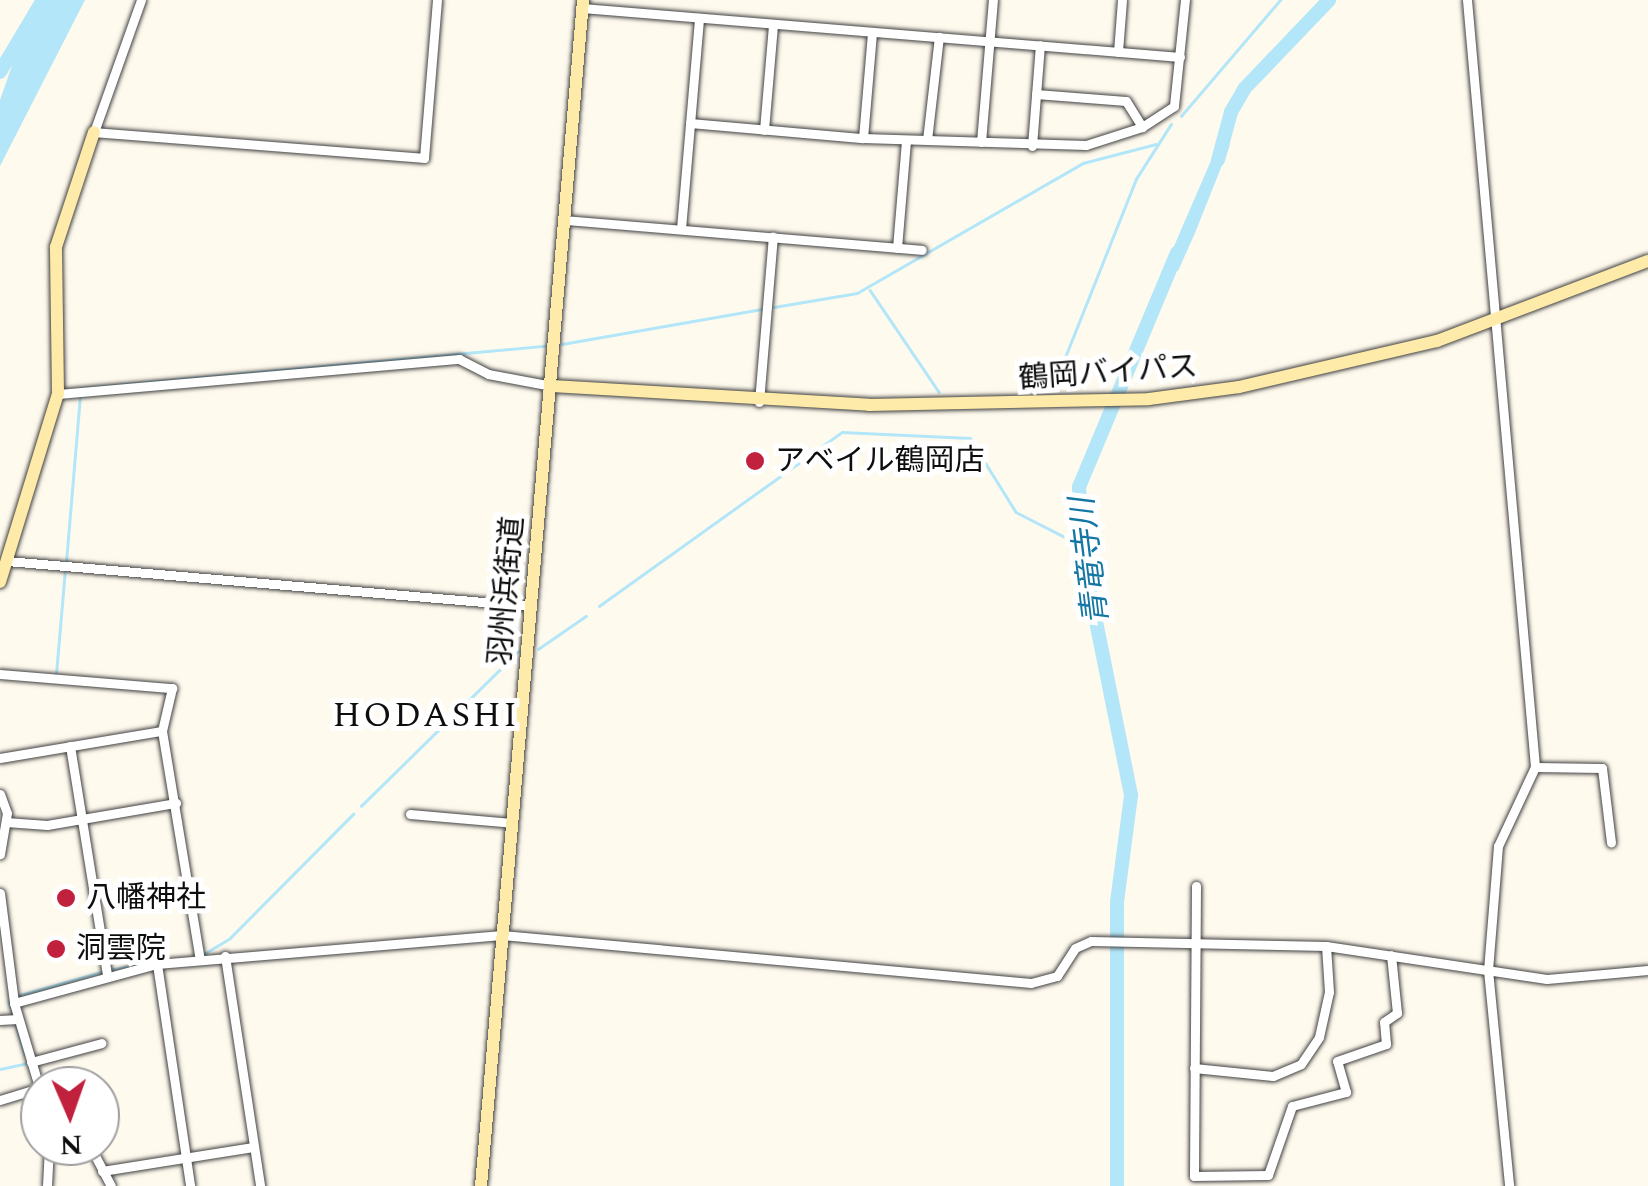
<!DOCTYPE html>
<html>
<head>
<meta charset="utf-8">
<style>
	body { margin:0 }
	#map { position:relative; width:1648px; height:1186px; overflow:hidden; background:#fffaee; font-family:Spectral,"Noto Sans JP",serif }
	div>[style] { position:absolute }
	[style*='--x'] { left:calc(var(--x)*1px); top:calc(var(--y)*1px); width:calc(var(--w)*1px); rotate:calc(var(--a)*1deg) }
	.water>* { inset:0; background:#b2e6f8 }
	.stream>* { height:2.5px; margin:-1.25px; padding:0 1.25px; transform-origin:1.25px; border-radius:1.25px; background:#b2e6f8 }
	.river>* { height:14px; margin:-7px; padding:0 7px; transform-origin:7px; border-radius:7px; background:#b2e6f8 }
	.roads { filter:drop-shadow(0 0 2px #414141) drop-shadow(0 0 2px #414141) }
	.street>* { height:9px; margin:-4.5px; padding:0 4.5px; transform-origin:4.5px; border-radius:4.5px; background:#fff }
	.secondary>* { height:12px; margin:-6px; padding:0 6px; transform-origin:6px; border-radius:6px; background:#ffeba9 }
	.dots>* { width:28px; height:28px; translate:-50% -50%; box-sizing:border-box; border:5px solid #fff; border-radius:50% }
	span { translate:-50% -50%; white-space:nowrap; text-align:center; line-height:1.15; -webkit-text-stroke:10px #fff; paint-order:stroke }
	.street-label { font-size:30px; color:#0e0e0e }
	.poi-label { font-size:30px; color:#0e0e0e }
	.left { translate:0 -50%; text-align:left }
	.water-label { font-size:32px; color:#1376a3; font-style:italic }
	.quarter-label { font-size:35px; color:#0e0e0e; letter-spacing:2.5px }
	.north { position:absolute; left:20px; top:1066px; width:100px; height:100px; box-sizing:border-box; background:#fff; border:2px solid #9f9f9f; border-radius:50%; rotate:178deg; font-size:28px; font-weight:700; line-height:40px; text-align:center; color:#0e0e0e }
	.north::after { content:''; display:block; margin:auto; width:35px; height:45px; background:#c2213d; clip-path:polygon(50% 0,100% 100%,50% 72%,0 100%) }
</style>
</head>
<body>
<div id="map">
	<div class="water">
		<div style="clip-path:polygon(35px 0,85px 0,0 166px,0 100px)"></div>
		<div style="clip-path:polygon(1219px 142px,1230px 145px,1195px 233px,1178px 271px,1165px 267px)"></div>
	</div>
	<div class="stream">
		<div style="--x:1181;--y:116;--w:153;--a:-49.5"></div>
		<div style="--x:870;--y:290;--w:123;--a:55.9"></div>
		<div style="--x:774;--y:307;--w:84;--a:-9.6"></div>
		<div style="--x:857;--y:293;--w:261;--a:-29.9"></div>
		<div style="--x:1083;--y:163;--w:75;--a:-14.6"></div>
		<div style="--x:562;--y:344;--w:204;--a:-9.9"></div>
		<div style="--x:1054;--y:385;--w:222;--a:-68.3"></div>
		<div style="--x:1136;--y:179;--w:65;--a:-57.5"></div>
		<div style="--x:81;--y:388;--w:467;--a:-5.2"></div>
		<div style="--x:1075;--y:541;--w:8;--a:23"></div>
		<div style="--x:66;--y:562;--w:167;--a:-85.2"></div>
		<div style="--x:599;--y:606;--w:299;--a:-35.6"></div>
		<div style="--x:842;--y:432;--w:128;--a:2.7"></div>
		<div style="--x:970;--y:438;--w:87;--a:58.1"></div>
		<div style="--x:1016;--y:512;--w:53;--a:27.1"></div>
		<div style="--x:538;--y:649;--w:58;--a:-34.5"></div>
		<div style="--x:56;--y:674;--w:104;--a:-85.1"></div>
		<div style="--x:361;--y:806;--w:221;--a:-44.5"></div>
		<div style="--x:202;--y:955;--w:33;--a:-31"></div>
		<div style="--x:230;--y:938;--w:175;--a:-45.2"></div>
		<div style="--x:109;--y:970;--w:26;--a:-11"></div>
		<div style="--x:17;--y:996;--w:87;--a:-15.9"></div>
		<div style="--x:9;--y:1001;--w:56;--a:73.5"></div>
		<div style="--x:0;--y:1069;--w:29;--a:-12"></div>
	</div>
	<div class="river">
		<div style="--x:0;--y:72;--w:84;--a:-59.2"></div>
		<div style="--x:1218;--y:160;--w:50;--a:-74.8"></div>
		<div style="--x:1231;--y:112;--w:28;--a:-60"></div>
		<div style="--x:1245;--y:88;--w:122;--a:-46.3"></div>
		<div style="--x:1117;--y:1186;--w:284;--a:-90"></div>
		<div style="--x:1117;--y:902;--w:108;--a:-82.5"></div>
		<div style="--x:1131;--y:795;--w:244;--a:-101.4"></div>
		<div style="--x:1083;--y:556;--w:69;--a:-93.3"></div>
		<div style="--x:1079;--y:487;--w:254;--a:-67.3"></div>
	</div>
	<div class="roads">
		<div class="street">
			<div style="--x:141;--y:0;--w:140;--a:109.6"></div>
			<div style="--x:94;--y:132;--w:331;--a:4.5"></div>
			<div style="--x:424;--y:158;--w:159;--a:-85.3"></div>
			<div style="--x:1467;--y:0;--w:770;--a:84.93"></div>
			<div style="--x:1535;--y:767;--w:87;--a:115.1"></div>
			<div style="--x:1498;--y:846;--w:124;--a:94.6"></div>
			<div style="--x:1488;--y:970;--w:217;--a:84.4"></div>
			<div style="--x:582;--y:8;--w:600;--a:4.68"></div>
			<div style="--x:1118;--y:52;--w:52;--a:-85.6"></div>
			<div style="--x:1036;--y:94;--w:90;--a:4.4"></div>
			<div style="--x:1126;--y:101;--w:31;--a:58"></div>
			<div style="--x:690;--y:123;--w:174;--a:5"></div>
			<div style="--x:863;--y:138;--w:223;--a:1.8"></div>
			<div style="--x:1086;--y:145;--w:59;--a:-17.8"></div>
			<div style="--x:1142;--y:127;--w:38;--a:-33"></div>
			<div style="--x:1174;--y:106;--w:107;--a:-84.1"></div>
			<div style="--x:764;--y:130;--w:106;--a:-85.1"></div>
			<div style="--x:863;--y:138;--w:106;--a:-85.1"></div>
			<div style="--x:927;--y:140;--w:104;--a:-83.4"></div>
			<div style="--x:981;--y:142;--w:143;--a:-85.2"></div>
			<div style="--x:1032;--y:146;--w:101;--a:-85.5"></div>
			<div style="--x:565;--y:220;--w:358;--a:4.8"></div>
			<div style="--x:681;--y:229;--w:212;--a:-85.1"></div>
			<div style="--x:897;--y:248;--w:108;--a:-85.2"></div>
			<div style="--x:58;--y:394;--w:403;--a:-5"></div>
			<div style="--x:459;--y:359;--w:33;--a:27"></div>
			<div style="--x:488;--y:374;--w:65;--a:10.6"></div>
			<div style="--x:759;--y:402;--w:166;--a:-85.2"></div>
			<div style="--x:7;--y:561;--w:525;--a:4.92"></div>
			<div style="--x:0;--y:674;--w:173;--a:4.7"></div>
			<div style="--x:172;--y:688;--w:44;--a:103.1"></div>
			<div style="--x:162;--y:731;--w:232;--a:80.6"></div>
			<div style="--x:70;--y:746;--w:231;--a:80.8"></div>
			<div style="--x:0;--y:758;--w:164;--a:-9.5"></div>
			<div style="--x:1535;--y:767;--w:67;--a:0.9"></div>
			<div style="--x:1602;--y:768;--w:75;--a:83.1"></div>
			<div style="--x:0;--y:794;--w:20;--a:70"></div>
			<div style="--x:7;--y:813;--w:42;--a:99.7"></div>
			<div style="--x:410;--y:814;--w:102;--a:5"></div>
			<div style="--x:6;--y:822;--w:41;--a:4.2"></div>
			<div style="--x:47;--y:825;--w:131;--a:-9.7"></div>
			<div style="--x:1196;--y:886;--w:290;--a:90.4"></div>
			<div style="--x:1194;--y:1176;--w:74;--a:-0.8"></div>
			<div style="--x:1268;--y:1175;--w:73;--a:-70.8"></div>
			<div style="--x:1292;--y:1106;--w:56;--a:-14.5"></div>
			<div style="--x:1346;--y:1092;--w:32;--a:-106"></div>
			<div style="--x:1337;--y:1061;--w:52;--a:-19.1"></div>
			<div style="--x:1386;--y:1044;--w:22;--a:-95"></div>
			<div style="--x:1384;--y:1022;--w:16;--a:-35"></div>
			<div style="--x:1397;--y:1013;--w:58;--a:-95.9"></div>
			<div style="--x:0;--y:893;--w:111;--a:82.7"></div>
			<div style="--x:14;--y:1003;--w:91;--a:73.4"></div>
			<div style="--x:225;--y:956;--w:233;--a:81.3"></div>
			<div style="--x:157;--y:964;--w:224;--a:81.5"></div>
			<div style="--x:14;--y:1003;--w:148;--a:-15.3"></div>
			<div style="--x:157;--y:964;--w:346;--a:-4.8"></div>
			<div style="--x:502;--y:935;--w:531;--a:5.18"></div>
			<div style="--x:1031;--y:983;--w:27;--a:-15"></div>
			<div style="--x:1057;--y:976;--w:33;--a:-57"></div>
			<div style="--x:1075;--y:948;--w:17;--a:-24"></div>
			<div style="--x:1091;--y:941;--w:235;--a:1.2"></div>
			<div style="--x:1326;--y:946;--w:223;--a:8.5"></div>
			<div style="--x:1547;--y:979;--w:101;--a:-5.1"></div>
			<div style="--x:0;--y:1020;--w:18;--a:-3"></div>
			<div style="--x:31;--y:1062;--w:73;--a:-15"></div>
			<div style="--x:1194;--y:1068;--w:79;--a:5.8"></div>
			<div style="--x:1273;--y:1076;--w:30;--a:-23"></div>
			<div style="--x:1301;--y:1064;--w:32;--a:-56"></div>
			<div style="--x:1319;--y:1037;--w:46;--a:-77.5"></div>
			<div style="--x:1329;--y:992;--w:46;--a:-93.7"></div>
			<div style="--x:0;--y:1100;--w:41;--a:-17.1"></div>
			<div style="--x:90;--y:1146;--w:45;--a:62.3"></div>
			<div style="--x:102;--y:1171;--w:153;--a:-9"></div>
			<div style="--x:47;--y:1186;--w:40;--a:-87.1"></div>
		</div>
		<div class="secondary">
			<div style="--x:552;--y:386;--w:318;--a:3.4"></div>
			<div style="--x:869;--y:405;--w:280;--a:-1.2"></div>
			<div style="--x:1149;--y:399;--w:91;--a:-7.6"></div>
			<div style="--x:1239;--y:387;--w:203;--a:-13.1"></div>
			<div style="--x:1437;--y:341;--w:226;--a:-20.8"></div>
			<div style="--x:0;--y:582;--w:197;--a:-72.9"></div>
			<div style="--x:58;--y:394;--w:147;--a:-90.8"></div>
			<div style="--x:56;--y:247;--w:121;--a:-71.7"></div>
			<div style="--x:481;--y:1186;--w:1190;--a:-85.08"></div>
		</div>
	</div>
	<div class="dots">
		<div style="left:755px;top:461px;background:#c2213d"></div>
		<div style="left:66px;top:898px;background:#c2213d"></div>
		<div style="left:56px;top:949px;background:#c2213d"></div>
	</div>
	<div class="street-label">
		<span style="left:1108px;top:373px;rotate:-4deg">鶴岡バイパス</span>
		<span style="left:507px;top:591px;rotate:-85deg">羽州浜街道</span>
	</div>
	<div class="poi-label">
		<span class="left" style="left:775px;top:461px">アベイル鶴岡店</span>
		<span class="left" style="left:86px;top:898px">八幡神社</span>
		<span class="left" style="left:76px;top:949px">洞雲院</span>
	</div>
	<div class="water-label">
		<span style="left:1091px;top:561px;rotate:-97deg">青竜寺川</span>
	</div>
	<div class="quarter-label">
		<span style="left:426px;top:716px">HODASHI</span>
	</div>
	<div class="north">N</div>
</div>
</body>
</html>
